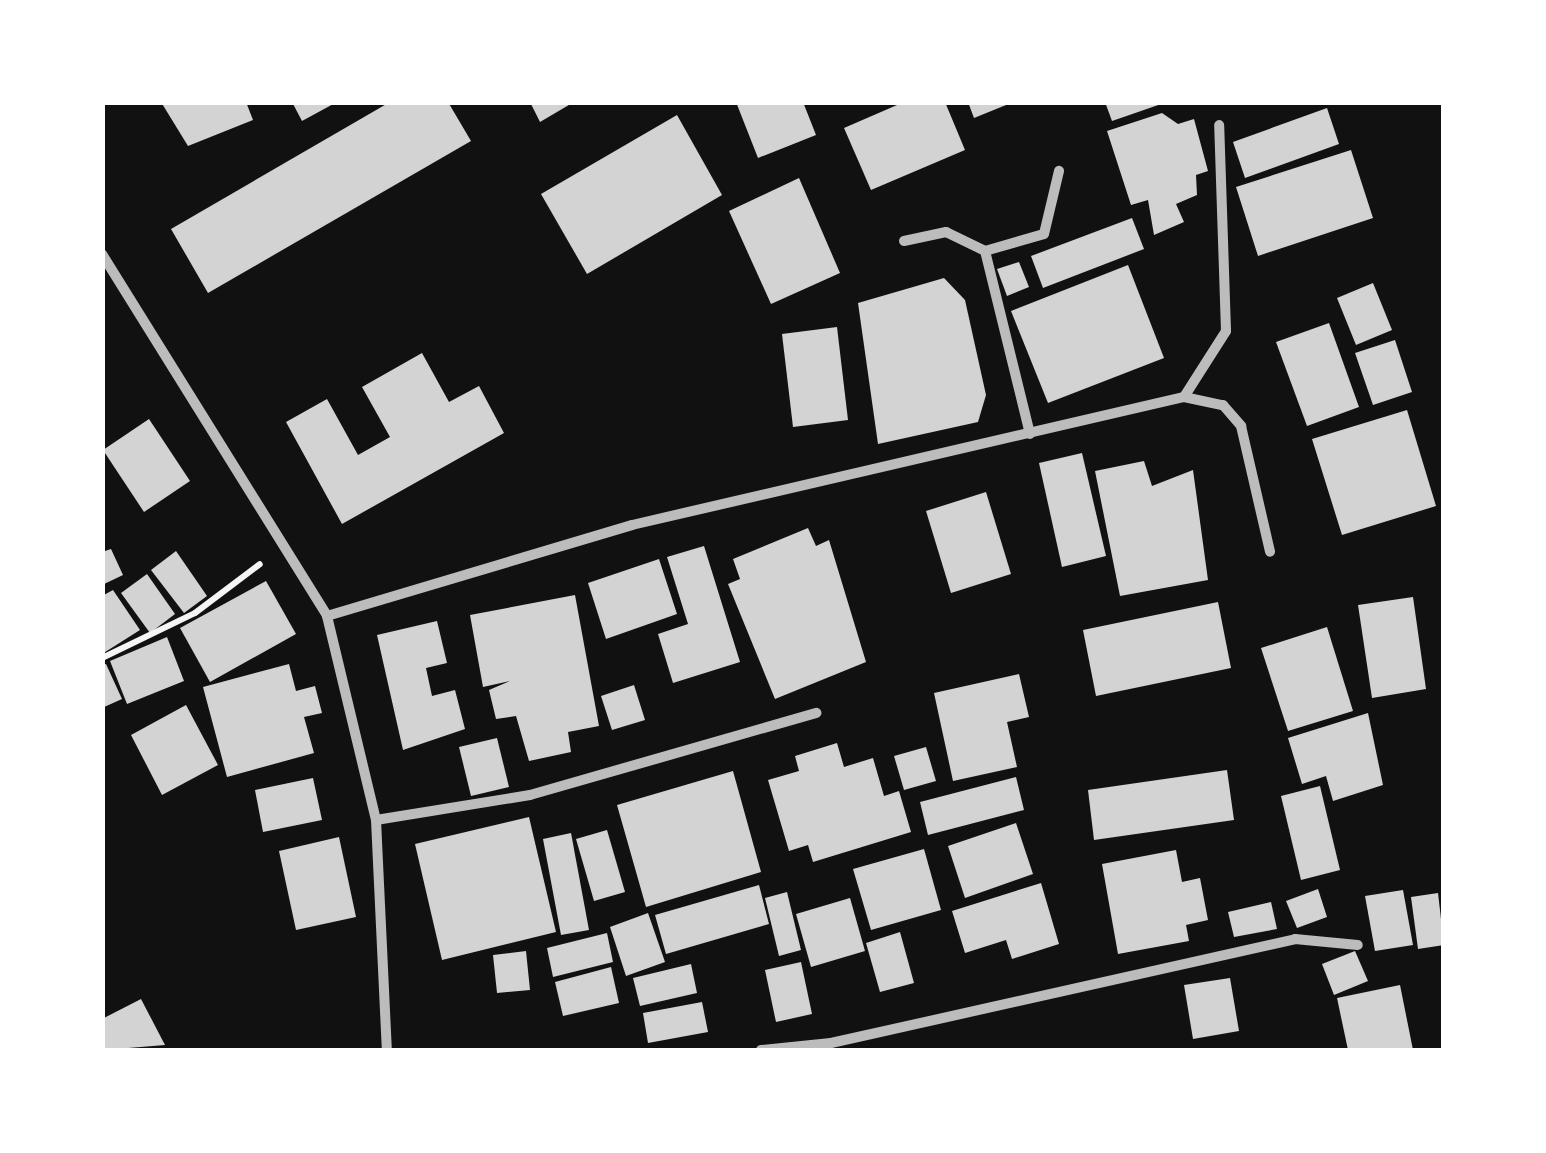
<!DOCTYPE html>
<html>
<head>
<meta charset="utf-8">
<style>
	body { margin:0 }
	#map { position:relative; width:1546px; height:1153px; overflow:hidden; background:#111; font-family:"Exo 2",sans-serif }
	div>[style] { position:absolute }
	[style*='--x'] { left:calc(var(--x)*1px); top:calc(var(--y)*1px); width:calc(var(--w)*1px); rotate:calc(var(--a)*1deg) }
	.building>* { inset:0; background:#d3d3d3 }
	.path>* { height:6px; margin:-3px; padding:0 3px; transform-origin:3px; border-radius:3px; background:#f5f5f5 }
	.minor>* { height:10px; margin:-5px; padding:0 5px; transform-origin:5px; border-radius:5px; background:#bcbcbc }
	span { translate:-50% -50%; white-space:nowrap; text-align:center; line-height:1.15; -webkit-text-stroke:10px #fff; paint-order:stroke }
	.frame { position:absolute; inset:0; border:105px solid #fff; pointer-events:none }
</style>
</head>
<body>
<div id="map">
	<div class="building">
		<div style="clip-path:polygon(161px 102px,246px 102px,253px 120px,188px 146px)"></div>
		<div style="clip-path:polygon(292px 102px,337px 102px,302px 121px)"></div>
		<div style="clip-path:polygon(390px 102px,448px 102px,471px 141px,208px 293px,171px 229px)"></div>
		<div style="clip-path:polygon(530px 102px,574px 102px,540px 122px)"></div>
		<div style="clip-path:polygon(736px 102px,803px 102px,816px 135px,758px 158px)"></div>
		<div style="clip-path:polygon(904px 102px,945px 102px,965px 150px,871px 190px,844px 128px)"></div>
		<div style="clip-path:polygon(968px 102px,1011px 102px,1011px 103px,974px 118px)"></div>
		<div style="clip-path:polygon(1105px 102px,1167px 102px,1112px 121px)"></div>
		<div style="clip-path:polygon(1327px 108px,1339px 144px,1245px 178px,1233px 142px)"></div>
		<div style="clip-path:polygon(1162px 113px,1178px 124px,1194px 119px,1208px 171px,1196px 175px,1197px 195px,1176px 204px,1184px 222px,1154px 235px,1148px 200px,1131px 205px,1107px 131px)"></div>
		<div style="clip-path:polygon(677px 115px,722px 195px,587px 274px,541px 194px)"></div>
		<div style="clip-path:polygon(1351px 150px,1373px 218px,1258px 256px,1236px 187px)"></div>
		<div style="clip-path:polygon(799px 178px,840px 273px,771px 304px,729px 211px)"></div>
		<div style="clip-path:polygon(1132px 218px,1144px 249px,1043px 288px,1031px 256px)"></div>
		<div style="clip-path:polygon(1019px 262px,1029px 287px,1007px 296px,997px 269px)"></div>
		<div style="clip-path:polygon(1128px 265px,1164px 358px,1048px 403px,1011px 311px)"></div>
		<div style="clip-path:polygon(944px 278px,965px 300px,986px 395px,978px 422px,878px 444px,858px 303px)"></div>
		<div style="clip-path:polygon(1373px 283px,1392px 330px,1356px 345px,1337px 298px)"></div>
		<div style="clip-path:polygon(1329px 323px,1359px 407px,1307px 426px,1276px 342px)"></div>
		<div style="clip-path:polygon(837px 327px,848px 420px,793px 427px,782px 334px)"></div>
		<div style="clip-path:polygon(1395px 340px,1412px 392px,1373px 405px,1355px 353px)"></div>
		<div style="clip-path:polygon(422px 353px,449px 402px,479px 386px,504px 433px,342px 524px,286px 422px,327px 399px,358px 455px,390px 437px,362px 387px)"></div>
		<div style="clip-path:polygon(1407px 410px,1436px 506px,1342px 535px,1312px 439px)"></div>
		<div style="clip-path:polygon(149px 419px,190px 481px,144px 512px,103px 450px)"></div>
		<div style="clip-path:polygon(1082px 453px,1106px 556px,1062px 567px,1039px 463px)"></div>
		<div style="clip-path:polygon(1144px 461px,1152px 486px,1193px 470px,1208px 580px,1120px 596px,1095px 471px)"></div>
		<div style="clip-path:polygon(986px 492px,1011px 574px,951px 593px,926px 511px)"></div>
		<div style="clip-path:polygon(808px 528px,816px 546px,829px 540px,866px 662px,775px 699px,728px 584px,740px 579px,733px 559px)"></div>
		<div style="clip-path:polygon(704px 546px,740px 662px,673px 683px,658px 634px,688px 624px,667px 557px)"></div>
		<div style="clip-path:polygon(111px 549px,123px 575px,102px 585px,102px 552px)"></div>
		<div style="clip-path:polygon(176px 551px,207px 596px,184px 613px,151px 570px)"></div>
		<div style="clip-path:polygon(659px 559px,677px 614px,606px 639px,588px 583px)"></div>
		<div style="clip-path:polygon(147px 574px,175px 614px,150px 633px,121px 593px)"></div>
		<div style="clip-path:polygon(266px 581px,296px 634px,210px 682px,180px 628px)"></div>
		<div style="clip-path:polygon(113px 590px,140px 630px,102px 654px,102px 596px)"></div>
		<div style="clip-path:polygon(575px 595px,599px 726px,568px 732px,571px 752px,529px 761px,516px 716px,496px 719px,489px 690px,510px 681px,483px 687px,470px 615px)"></div>
		<div style="clip-path:polygon(1413px 597px,1426px 689px,1372px 698px,1358px 605px)"></div>
		<div style="clip-path:polygon(1218px 602px,1231px 668px,1096px 696px,1083px 630px)"></div>
		<div style="clip-path:polygon(437px 621px,447px 663px,426px 668px,432px 696px,455px 690px,465px 729px,403px 750px,377px 635px)"></div>
		<div style="clip-path:polygon(1327px 627px,1353px 711px,1288px 731px,1261px 648px)"></div>
		<div style="clip-path:polygon(167px 637px,184px 681px,127px 704px,110px 661px)"></div>
		<div style="clip-path:polygon(106px 664px,122px 699px,102px 708px,102px 665px)"></div>
		<div style="clip-path:polygon(289px 664px,296px 691px,315px 686px,322px 713px,304px 717px,314px 753px,227px 777px,203px 687px)"></div>
		<div style="clip-path:polygon(1019px 674px,1029px 717px,1007px 722px,1017px 767px,953px 781px,934px 693px)"></div>
		<div style="clip-path:polygon(634px 685px,645px 720px,612px 730px,601px 696px)"></div>
		<div style="clip-path:polygon(186px 705px,218px 765px,162px 795px,131px 735px)"></div>
		<div style="clip-path:polygon(1368px 713px,1383px 785px,1333px 801px,1326px 776px,1302px 784px,1288px 738px)"></div>
		<div style="clip-path:polygon(497px 738px,509px 787px,471px 796px,459px 747px)"></div>
		<div style="clip-path:polygon(837px 743px,844px 767px,873px 758px,884px 796px,899px 791px,911px 832px,813px 862px,808px 845px,789px 851px,768px 780px,799px 771px,795px 756px)"></div>
		<div style="clip-path:polygon(926px 747px,936px 781px,904px 790px,894px 756px)"></div>
		<div style="clip-path:polygon(1227px 770px,1234px 820px,1094px 840px,1088px 790px)"></div>
		<div style="clip-path:polygon(733px 771px,761px 872px,646px 907px,617px 805px)"></div>
		<div style="clip-path:polygon(1016px 777px,1024px 810px,928px 835px,920px 802px)"></div>
		<div style="clip-path:polygon(313px 778px,322px 820px,263px 832px,255px 790px)"></div>
		<div style="clip-path:polygon(1320px 786px,1340px 870px,1301px 880px,1281px 796px)"></div>
		<div style="clip-path:polygon(529px 817px,556px 932px,442px 960px,415px 844px)"></div>
		<div style="clip-path:polygon(1016px 823px,1033px 874px,965px 898px,948px 846px)"></div>
		<div style="clip-path:polygon(607px 830px,625px 892px,594px 901px,576px 839px)"></div>
		<div style="clip-path:polygon(571px 833px,589px 930px,561px 935px,543px 839px)"></div>
		<div style="clip-path:polygon(339px 837px,356px 917px,296px 930px,279px 851px)"></div>
		<div style="clip-path:polygon(924px 849px,941px 910px,871px 930px,853px 869px)"></div>
		<div style="clip-path:polygon(1176px 850px,1182px 882px,1200px 878px,1208px 920px,1186px 925px,1189px 941px,1118px 954px,1102px 864px)"></div>
		<div style="clip-path:polygon(1041px 883px,1059px 944px,1012px 959px,1006px 940px,965px 953px,952px 911px)"></div>
		<div style="clip-path:polygon(759px 885px,769px 924px,666px 954px,655px 915px)"></div>
		<div style="clip-path:polygon(1318px 889px,1327px 917px,1297px 928px,1286px 901px)"></div>
		<div style="clip-path:polygon(1403px 890px,1413px 945px,1375px 951px,1365px 896px)"></div>
		<div style="clip-path:polygon(787px 892px,801px 950px,779px 956px,765px 898px)"></div>
		<div style="clip-path:polygon(1438px 893px,1444px 945px,1418px 949px,1411px 897px)"></div>
		<div style="clip-path:polygon(850px 898px,865px 951px,811px 967px,796px 914px)"></div>
		<div style="clip-path:polygon(1271px 902px,1277px 929px,1234px 937px,1228px 912px)"></div>
		<div style="clip-path:polygon(648px 913px,665px 962px,626px 976px,610px 927px)"></div>
		<div style="clip-path:polygon(900px 932px,914px 983px,880px 992px,866px 943px)"></div>
		<div style="clip-path:polygon(607px 933px,613px 962px,553px 977px,547px 948px)"></div>
		<div style="clip-path:polygon(526px 951px,530px 990px,497px 993px,493px 955px)"></div>
		<div style="clip-path:polygon(1355px 951px,1368px 981px,1334px 995px,1322px 964px)"></div>
		<div style="clip-path:polygon(801px 962px,812px 1014px,776px 1022px,765px 970px)"></div>
		<div style="clip-path:polygon(691px 964px,697px 993px,640px 1006px,633px 978px)"></div>
		<div style="clip-path:polygon(611px 967px,619px 1003px,563px 1016px,555px 982px)"></div>
		<div style="clip-path:polygon(1230px 978px,1239px 1031px,1193px 1039px,1184px 985px)"></div>
		<div style="clip-path:polygon(1400px 985px,1413px 1050px,1348px 1050px,1337px 998px)"></div>
		<div style="clip-path:polygon(141px 999px,165px 1045px,104px 1050px,102px 1019px)"></div>
		<div style="clip-path:polygon(702px 1002px,708px 1032px,648px 1043px,643px 1013px)"></div>
	</div>
	<div class="path">
		<div style="--x:102;--y:658;--w:103;--a:-25.8"></div>
		<div style="--x:195;--y:613;--w:81;--a:-37"></div>
	</div>
	<div class="minor">
		<div style="--x:904;--y:241;--w:43;--a:-12.1"></div>
		<div style="--x:946;--y:232;--w:43;--a:26"></div>
		<div style="--x:102;--y:254;--w:426;--a:58.1"></div>
		<div style="--x:327;--y:616;--w:210;--a:76.5"></div>
		<div style="--x:376;--y:820;--w:230;--a:87.3"></div>
		<div style="--x:1184;--y:397;--w:78;--a:-57.5"></div>
		<div style="--x:1226;--y:331;--w:206;--a:-91.9"></div>
		<div style="--x:1030;--y:434;--w:188;--a:-103.8"></div>
		<div style="--x:985;--y:251;--w:61;--a:-16.1"></div>
		<div style="--x:1044;--y:234;--w:65;--a:-76.6"></div>
		<div style="--x:327;--y:616;--w:318;--a:-16.6"></div>
		<div style="--x:632;--y:525;--w:567;--a:-13.06"></div>
		<div style="--x:1184;--y:397;--w:40;--a:12"></div>
		<div style="--x:1223;--y:405;--w:28;--a:49"></div>
		<div style="--x:1241;--y:426;--w:129;--a:77"></div>
		<div style="--x:376;--y:820;--w:156;--a:-9.2"></div>
		<div style="--x:530;--y:795;--w:298;--a:-16"></div>
		<div style="--x:761;--y:1050;--w:70;--a:-5.7"></div>
		<div style="--x:831;--y:1043;--w:476;--a:-12.6"></div>
		<div style="--x:1295;--y:939;--w:63;--a:5.4"></div>
	</div>
	<div class="frame"></div>
</div>
</body>
</html>
